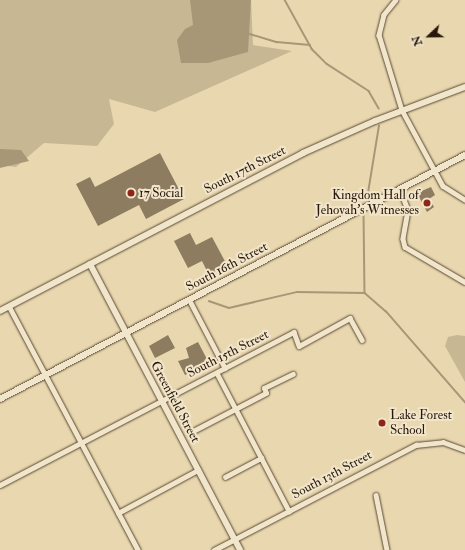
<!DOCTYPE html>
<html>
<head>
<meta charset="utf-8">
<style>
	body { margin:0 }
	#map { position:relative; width:465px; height:550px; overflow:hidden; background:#e9d8af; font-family:"IM FELL Double Pica",serif }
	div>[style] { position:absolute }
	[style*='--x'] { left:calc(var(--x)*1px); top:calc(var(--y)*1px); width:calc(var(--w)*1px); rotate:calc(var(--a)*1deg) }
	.green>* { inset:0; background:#c8b793 }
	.water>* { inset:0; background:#a89777 }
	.stream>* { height:1.5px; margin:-0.75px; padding:0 0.75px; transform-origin:0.75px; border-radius:0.75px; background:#a89777 }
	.building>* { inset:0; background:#8d7c5f }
	.roads { filter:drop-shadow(0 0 1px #594832) drop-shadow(0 0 1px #594832) }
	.minor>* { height:4.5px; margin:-2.25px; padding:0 2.25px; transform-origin:2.25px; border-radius:2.25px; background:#f1e6cb }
	.secondary>* { height:6px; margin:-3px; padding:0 3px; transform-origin:3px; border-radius:3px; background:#f1e6cb }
	.dots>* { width:11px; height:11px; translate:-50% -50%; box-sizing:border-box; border:2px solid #f1e6cb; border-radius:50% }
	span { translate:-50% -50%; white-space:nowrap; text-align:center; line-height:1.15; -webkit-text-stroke:4px #f1e6cb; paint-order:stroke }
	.street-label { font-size:13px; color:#291809 }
	.poi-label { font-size:13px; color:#291809 }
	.left { translate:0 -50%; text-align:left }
	.right { translate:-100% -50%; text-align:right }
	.north { position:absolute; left:409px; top:16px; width:40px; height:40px; -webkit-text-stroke:3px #f1e6cb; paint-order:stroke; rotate:248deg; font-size:11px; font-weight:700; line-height:16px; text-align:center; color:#291809 }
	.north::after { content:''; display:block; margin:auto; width:14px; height:18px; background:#291809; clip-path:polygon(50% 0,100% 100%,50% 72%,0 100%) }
</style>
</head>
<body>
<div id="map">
	<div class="green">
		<div style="clip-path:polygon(0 0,251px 0,253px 45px,292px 51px,155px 112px,109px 99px,114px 124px,97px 146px,44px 143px,16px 167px,0 165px)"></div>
		<div style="clip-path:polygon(457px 335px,465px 336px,465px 382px,445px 346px,448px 337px)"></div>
	</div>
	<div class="water">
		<div style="clip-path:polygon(190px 0,251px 0,248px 52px,208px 63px,181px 63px,177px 40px,185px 29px,193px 25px)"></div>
		<div style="clip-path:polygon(0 149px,21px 150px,29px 161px,0 168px)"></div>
	</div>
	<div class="stream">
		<div style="--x:285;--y:0;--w:56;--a:61.1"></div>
		<div style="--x:312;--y:49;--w:21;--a:45"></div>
		<div style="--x:327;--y:64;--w:50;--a:32.7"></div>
		<div style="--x:369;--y:91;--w:20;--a:60"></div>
		<div style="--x:250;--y:34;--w:28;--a:17"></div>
		<div style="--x:277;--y:42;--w:33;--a:5"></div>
		<div style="--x:367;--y:199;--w:74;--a:-80.7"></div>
		<div style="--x:364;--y:213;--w:80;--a:89.3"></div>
		<div style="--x:209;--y:301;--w:21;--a:19"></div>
		<div style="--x:229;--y:308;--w:70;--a:-13.2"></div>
		<div style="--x:297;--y:292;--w:68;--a:0.8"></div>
		<div style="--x:365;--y:293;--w:28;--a:41"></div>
		<div style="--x:386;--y:311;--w:121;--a:49"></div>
	</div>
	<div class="building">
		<div style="clip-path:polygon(160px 153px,184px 199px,146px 219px,139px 205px,98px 226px,76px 184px,90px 177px,95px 187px)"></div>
		<div style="clip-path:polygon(431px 187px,435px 195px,429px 199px,434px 207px,427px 212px,417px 193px)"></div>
		<div style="clip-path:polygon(190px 233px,196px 245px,212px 237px,227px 265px,209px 275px,202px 261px,188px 268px,174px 241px)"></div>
		<div style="clip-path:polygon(168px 335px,175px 348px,155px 358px,149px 346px)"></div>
		<div style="clip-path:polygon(198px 342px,209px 363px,185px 375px,178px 361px,189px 358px,186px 348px)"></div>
	</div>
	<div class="roads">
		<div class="minor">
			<div style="--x:396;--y:0;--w:19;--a:129"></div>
			<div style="--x:384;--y:15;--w:21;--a:104"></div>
			<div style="--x:379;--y:35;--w:78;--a:73"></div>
			<div style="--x:402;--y:110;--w:86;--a:61.7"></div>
			<div style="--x:443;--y:186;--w:26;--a:32"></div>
			<div style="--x:400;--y:189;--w:22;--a:69"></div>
			<div style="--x:408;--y:210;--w:29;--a:100"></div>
			<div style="--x:403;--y:239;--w:8;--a:76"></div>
			<div style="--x:405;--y:247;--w:69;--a:30.3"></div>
			<div style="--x:189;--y:299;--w:78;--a:62.4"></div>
			<div style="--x:9;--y:306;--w:276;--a:62.1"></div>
			<div style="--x:217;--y:373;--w:156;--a:62.4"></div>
			<div style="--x:195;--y:430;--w:80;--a:-27.5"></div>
			<div style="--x:266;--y:393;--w:5;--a:-112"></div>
			<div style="--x:264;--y:388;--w:32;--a:-26"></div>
			<div style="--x:225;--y:477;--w:41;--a:-27.8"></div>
			<div style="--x:0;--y:485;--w:331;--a:-27.5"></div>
			<div style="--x:294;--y:332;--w:15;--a:70"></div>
			<div style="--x:299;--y:346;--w:58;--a:-28.8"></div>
			<div style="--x:350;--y:318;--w:25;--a:61"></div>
			<div style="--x:376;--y:495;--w:56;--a:78.7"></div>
			<div style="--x:118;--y:513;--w:91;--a:-28.3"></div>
			<div style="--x:214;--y:550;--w:228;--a:-27.5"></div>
			<div style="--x:416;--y:445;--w:27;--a:-6"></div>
			<div style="--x:443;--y:442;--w:23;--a:20"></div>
		</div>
		<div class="secondary">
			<div style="--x:90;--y:264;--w:323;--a:62.3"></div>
			<div style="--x:0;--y:311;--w:342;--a:-27.5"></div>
			<div style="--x:303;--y:153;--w:79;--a:-24"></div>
			<div style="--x:375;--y:121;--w:96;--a:-20.7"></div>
			<div style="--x:0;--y:399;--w:525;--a:-27.69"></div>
		</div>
	</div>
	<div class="dots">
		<div style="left:131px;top:193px;background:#8f2418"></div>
		<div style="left:427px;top:203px;background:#8f2418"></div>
		<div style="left:382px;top:423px;background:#8f2418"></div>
	</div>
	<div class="street-label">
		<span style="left:245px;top:170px;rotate:-27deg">South 17th Street</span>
		<span style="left:227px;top:267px;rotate:-28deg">South 16th Street</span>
		<span style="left:228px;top:354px;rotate:-27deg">South 15th Street</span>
		<span style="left:175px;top:402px;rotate:62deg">Greenfield Street</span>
		<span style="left:332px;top:475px;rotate:-28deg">South 13th Street</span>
	</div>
	<div class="poi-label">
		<span class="left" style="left:139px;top:193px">17 Social</span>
		<span class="right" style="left:419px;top:203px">Kingdom Hall of<br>Jehovah’s Witnesses</span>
		<span class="left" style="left:390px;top:423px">Lake Forest<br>School</span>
	</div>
	<div class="north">N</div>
</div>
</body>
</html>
